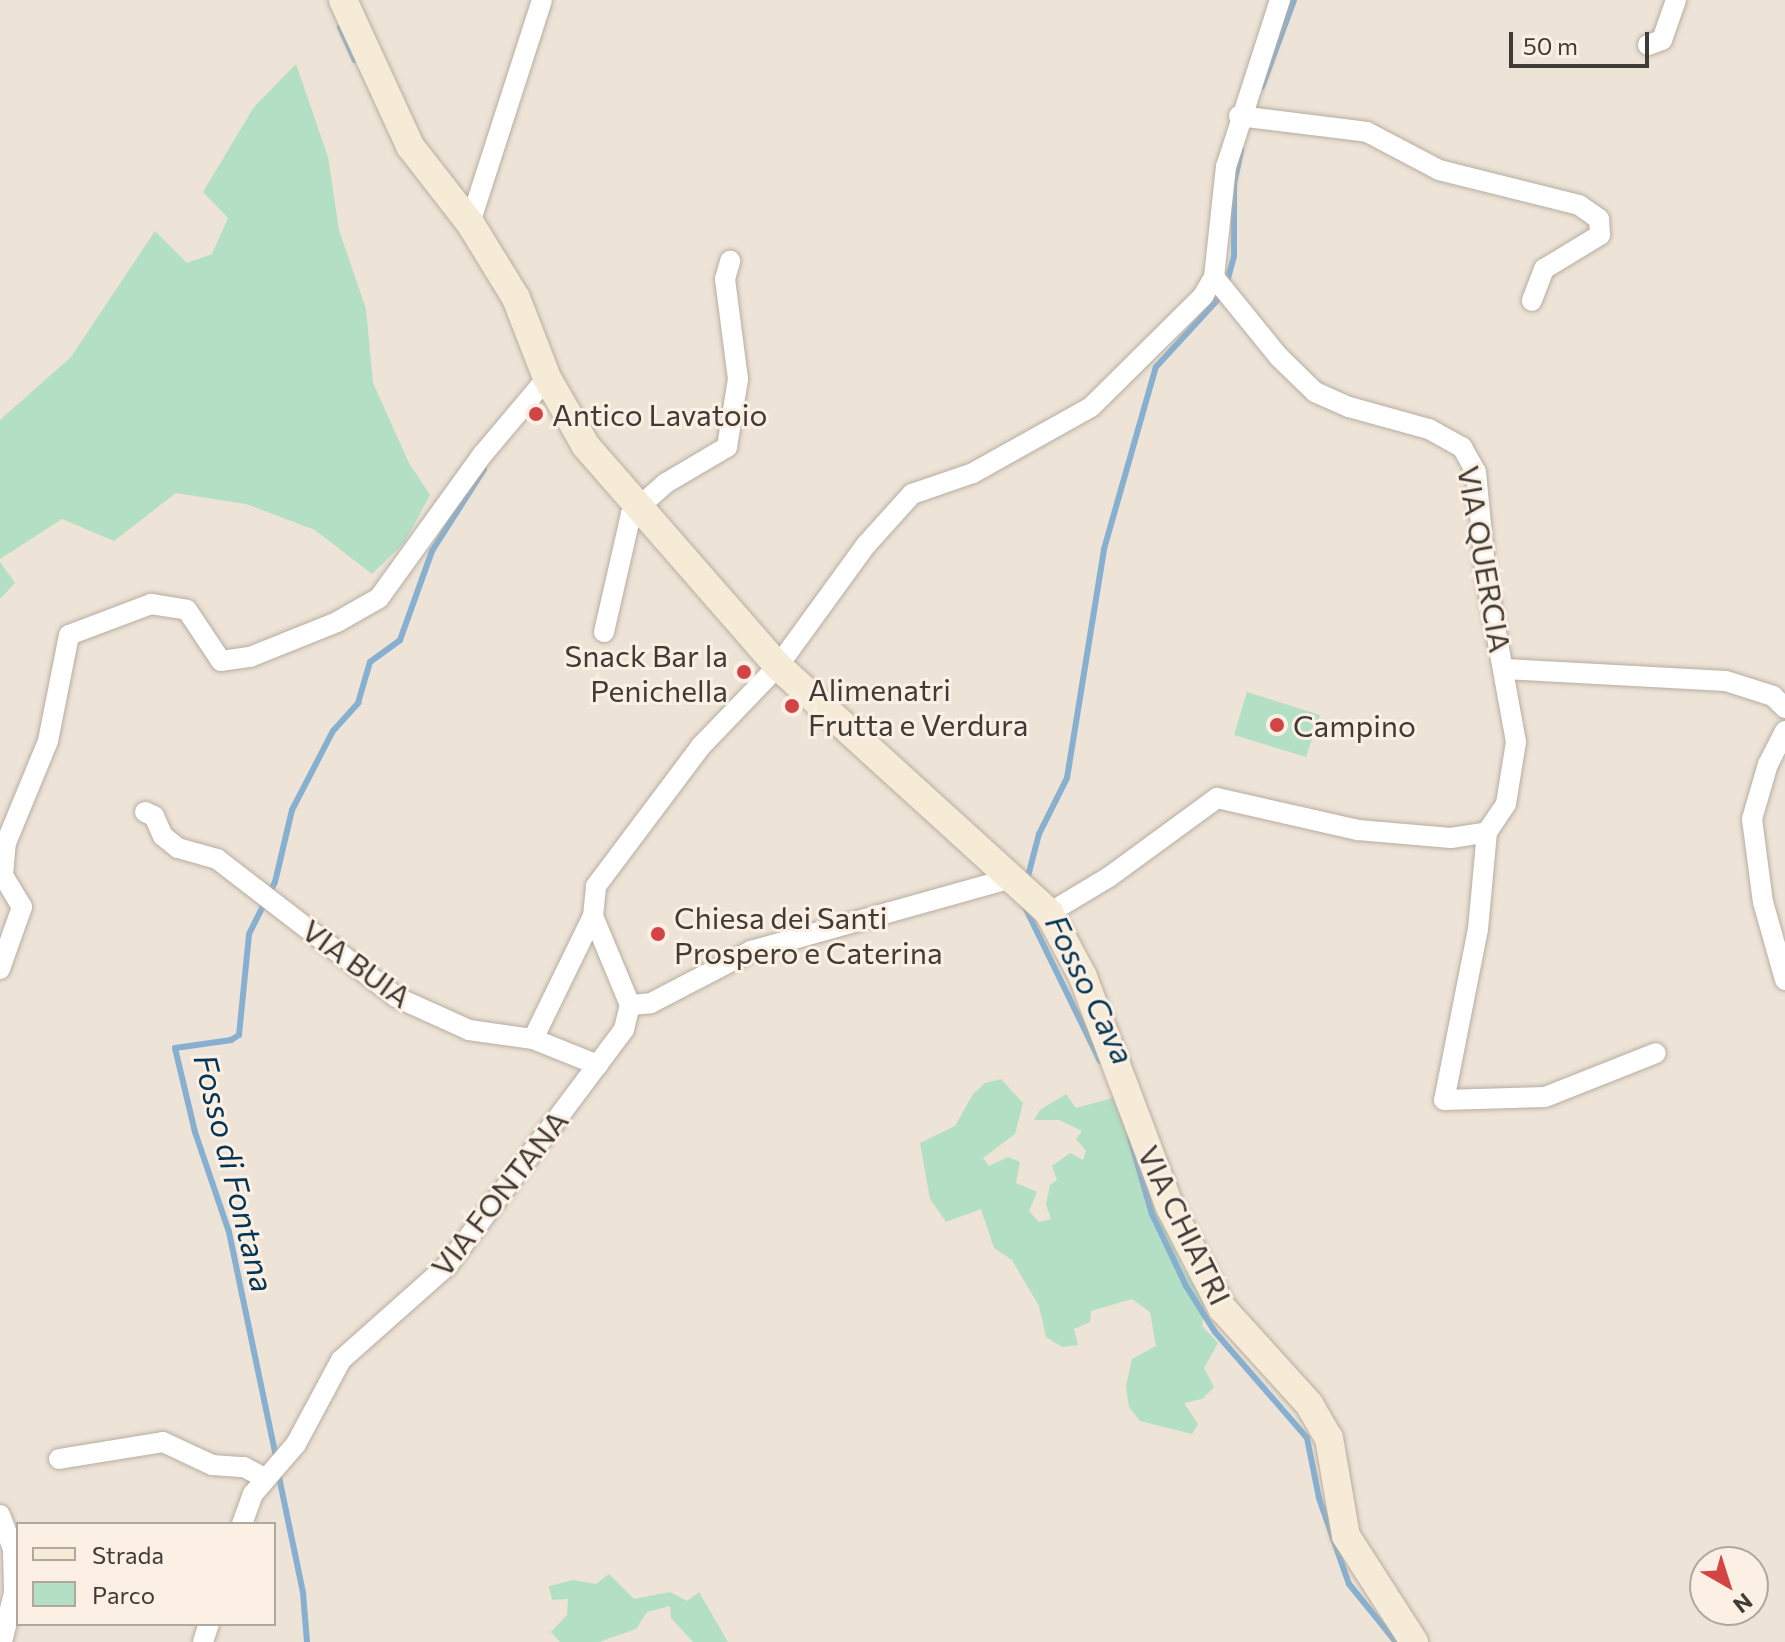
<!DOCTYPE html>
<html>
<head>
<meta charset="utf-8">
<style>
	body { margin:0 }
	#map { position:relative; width:1785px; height:1642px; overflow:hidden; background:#ede3d6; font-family:Commissioner,sans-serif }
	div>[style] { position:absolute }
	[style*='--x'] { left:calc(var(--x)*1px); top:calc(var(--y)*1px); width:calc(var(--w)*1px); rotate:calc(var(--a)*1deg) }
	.green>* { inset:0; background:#b3dfc5 }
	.stream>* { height:6px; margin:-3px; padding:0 3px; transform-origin:3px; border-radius:3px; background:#87b0d0 }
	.roads { filter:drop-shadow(0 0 2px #b7ada1) drop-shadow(0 0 2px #b7ada1) }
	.street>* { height:20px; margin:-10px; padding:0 10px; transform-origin:10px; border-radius:10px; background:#fff }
	.secondary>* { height:28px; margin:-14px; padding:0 14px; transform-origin:14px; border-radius:14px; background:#f6ebd7 }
	.dots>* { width:22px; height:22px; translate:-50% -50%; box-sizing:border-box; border:4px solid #fbf0e3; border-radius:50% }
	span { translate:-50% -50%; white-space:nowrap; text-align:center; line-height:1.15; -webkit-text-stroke:6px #fbf0e3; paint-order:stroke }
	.poi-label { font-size:30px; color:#403b36 }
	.left { translate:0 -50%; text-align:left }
	.right { translate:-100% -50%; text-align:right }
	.street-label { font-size:30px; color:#403b36 }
	.water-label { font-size:32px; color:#013555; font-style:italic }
	.legend { position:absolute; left:16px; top:1522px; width:260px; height:104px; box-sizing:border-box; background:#fbf0e3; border:2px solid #b0a89e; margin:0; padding:10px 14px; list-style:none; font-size:24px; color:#403b36 }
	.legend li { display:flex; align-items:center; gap:16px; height:40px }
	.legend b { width:40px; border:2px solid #b0a89e }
	.north { position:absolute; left:1689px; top:1546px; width:80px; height:80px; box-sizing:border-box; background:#fbf0e3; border:2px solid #b0a89e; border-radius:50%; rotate:141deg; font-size:22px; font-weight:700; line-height:32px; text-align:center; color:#403b36 }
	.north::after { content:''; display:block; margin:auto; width:28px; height:36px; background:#d34444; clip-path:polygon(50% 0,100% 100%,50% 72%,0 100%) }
	.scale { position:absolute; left:1509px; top:32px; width:140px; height:36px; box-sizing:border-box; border:4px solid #403b36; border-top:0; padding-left:10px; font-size:24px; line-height:28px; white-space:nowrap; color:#403b36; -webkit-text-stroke:6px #fbf0e3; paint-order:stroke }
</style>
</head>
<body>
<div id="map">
	<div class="green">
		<div style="clip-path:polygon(296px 64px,328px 157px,339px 230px,366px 309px,373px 383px,409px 463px,430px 495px,404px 543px,372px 574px,315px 530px,246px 504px,176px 493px,114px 541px,62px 519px,0 559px,0 420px,71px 357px,155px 231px,187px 263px,212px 254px,228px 218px,203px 192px,254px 107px)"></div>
		<div style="clip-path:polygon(0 562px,15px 583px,0 599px)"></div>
		<div style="clip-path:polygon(1247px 692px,1320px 715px,1306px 757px,1234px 735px)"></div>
		<div style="clip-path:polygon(1001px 1079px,1023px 1103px,1015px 1134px,983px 1158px,989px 1166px,1008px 1157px,1020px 1162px,1016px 1183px,1037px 1192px,1029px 1211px,1039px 1222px,1051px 1219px,1046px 1204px,1050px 1185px,1057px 1180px,1052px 1166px,1070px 1153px,1083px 1160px,1086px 1151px,1076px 1139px,1082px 1131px,1059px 1120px,1034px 1120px,1040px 1110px,1066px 1094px,1076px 1108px,1116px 1097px,1144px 1179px,1183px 1268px,1205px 1303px,1202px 1326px,1218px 1343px,1204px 1368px,1214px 1387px,1202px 1399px,1184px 1403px,1198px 1424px,1192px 1434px,1140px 1421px,1129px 1407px,1126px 1386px,1132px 1359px,1156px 1346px,1150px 1312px,1132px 1299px,1091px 1311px,1090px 1322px,1074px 1329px,1078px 1345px,1062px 1347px,1046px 1337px,1039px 1306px,1012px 1260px,994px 1248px,981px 1209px,946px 1222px,930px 1199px,920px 1143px,955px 1126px,973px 1094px,985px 1083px)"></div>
		<div style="clip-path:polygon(609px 1574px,634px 1599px,670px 1592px,687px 1601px,699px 1592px,728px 1642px,693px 1642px,671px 1618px,670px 1606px,647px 1612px,636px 1629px,599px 1642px,560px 1642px,551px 1632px,567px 1615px,568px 1599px,552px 1600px,549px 1586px,573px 1580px,596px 1584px)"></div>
	</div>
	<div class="stream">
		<div style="--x:340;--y:27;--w:36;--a:66"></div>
		<div style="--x:1262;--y:87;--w:93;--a:-69.8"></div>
		<div style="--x:1226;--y:286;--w:31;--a:-75"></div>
		<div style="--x:1234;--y:256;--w:72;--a:-90"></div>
		<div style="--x:1234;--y:184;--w:35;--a:-78"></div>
		<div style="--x:1027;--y:880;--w:48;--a:-75.4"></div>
		<div style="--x:1039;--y:834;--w:63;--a:-63.4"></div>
		<div style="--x:1067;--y:778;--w:232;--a:-80.8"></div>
		<div style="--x:1104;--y:549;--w:189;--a:-74.1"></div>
		<div style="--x:1156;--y:367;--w:96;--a:-47.5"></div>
		<div style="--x:1023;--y:903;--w:176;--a:64"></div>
		<div style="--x:1130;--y:1138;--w:79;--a:73.9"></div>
		<div style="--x:1152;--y:1214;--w:80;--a:64.7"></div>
		<div style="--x:1186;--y:1286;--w:54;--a:57.8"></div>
		<div style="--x:1215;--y:1332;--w:140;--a:49"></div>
		<div style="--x:1307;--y:1438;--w:61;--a:78.7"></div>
		<div style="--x:1319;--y:1498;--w:91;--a:70.8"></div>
		<div style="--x:1349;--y:1584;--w:75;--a:51"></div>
		<div style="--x:276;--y:1457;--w:230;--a:-101.8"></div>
		<div style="--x:229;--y:1232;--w:106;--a:-108.8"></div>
		<div style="--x:195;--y:1132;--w:86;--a:-103.4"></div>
		<div style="--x:175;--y:1048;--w:57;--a:-8.1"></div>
		<div style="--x:231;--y:1040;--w:9;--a:-32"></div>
		<div style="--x:239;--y:1035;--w:101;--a:-84.3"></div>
		<div style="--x:249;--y:934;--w:58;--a:-63.4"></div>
		<div style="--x:275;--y:882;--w:74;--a:-76.7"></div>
		<div style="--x:292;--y:810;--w:89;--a:-62.6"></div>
		<div style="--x:333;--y:731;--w:38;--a:-48"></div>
		<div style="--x:358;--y:703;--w:43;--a:-73.7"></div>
		<div style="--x:370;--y:662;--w:37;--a:-36"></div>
		<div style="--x:400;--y:640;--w:95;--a:-70.2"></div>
		<div style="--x:432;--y:551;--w:97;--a:-57.6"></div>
		<div style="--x:278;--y:1472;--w:124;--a:78.3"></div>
		<div style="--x:303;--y:1593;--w:49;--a:85.3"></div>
	</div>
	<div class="roads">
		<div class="street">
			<div style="--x:1648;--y:45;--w:15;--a:-20"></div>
			<div style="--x:1662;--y:40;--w:42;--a:-70.7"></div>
			<div style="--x:1239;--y:116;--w:129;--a:7.1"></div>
			<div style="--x:1367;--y:132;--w:81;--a:27.8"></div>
			<div style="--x:1439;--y:170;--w:144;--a:14"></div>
			<div style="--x:1579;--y:205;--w:24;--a:35"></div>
			<div style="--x:1599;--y:219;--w:16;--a:86"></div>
			<div style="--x:1600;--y:235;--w:66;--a:148.7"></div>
			<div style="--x:1544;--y:269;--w:34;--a:111"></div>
			<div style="--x:470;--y:223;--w:234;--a:-72.1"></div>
			<div style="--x:1214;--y:277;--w:103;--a:50.9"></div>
			<div style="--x:1279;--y:357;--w:50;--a:44.2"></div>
			<div style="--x:1315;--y:392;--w:37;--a:24"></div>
			<div style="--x:1349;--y:407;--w:83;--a:15.4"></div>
			<div style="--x:1429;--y:429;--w:38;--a:29"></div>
			<div style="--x:1462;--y:447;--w:29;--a:61"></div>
			<div style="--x:1476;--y:472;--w:105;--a:84.6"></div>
			<div style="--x:1486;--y:577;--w:168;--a:79.7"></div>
			<div style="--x:1516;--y:742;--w:63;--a:99.2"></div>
			<div style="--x:1506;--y:804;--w:34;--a:124"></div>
			<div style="--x:1487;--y:832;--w:97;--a:95.3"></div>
			<div style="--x:1478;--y:929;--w:174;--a:101.2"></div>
			<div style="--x:1444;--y:1100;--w:101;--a:-1.7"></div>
			<div style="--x:1545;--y:1097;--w:119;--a:-21.6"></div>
			<div style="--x:604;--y:632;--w:121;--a:-77.1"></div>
			<div style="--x:631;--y:514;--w:47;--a:-41.5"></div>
			<div style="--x:666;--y:483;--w:71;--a:-30.5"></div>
			<div style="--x:727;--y:447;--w:69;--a:-80.8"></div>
			<div style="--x:738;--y:379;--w:101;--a:-97.4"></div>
			<div style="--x:725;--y:279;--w:19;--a:-74"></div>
			<div style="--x:1505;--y:669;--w:221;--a:3.1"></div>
			<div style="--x:1726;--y:681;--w:49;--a:17.7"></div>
			<div style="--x:1773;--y:696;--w:17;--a:45"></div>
			<div style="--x:1785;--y:731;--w:37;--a:117"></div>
			<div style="--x:1768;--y:764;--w:57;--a:106.2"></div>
			<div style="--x:1752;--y:819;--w:84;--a:82.5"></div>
			<div style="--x:1763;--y:902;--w:81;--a:74.2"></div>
			<div style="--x:145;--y:812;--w:10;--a:24"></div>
			<div style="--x:154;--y:816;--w:22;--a:66"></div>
			<div style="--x:163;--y:836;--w:19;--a:39"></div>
			<div style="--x:178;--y:848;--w:41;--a:15.8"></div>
			<div style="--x:217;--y:859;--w:226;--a:37.6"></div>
			<div style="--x:396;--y:997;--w:80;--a:24.3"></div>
			<div style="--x:469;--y:1030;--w:65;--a:8"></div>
			<div style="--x:533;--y:1039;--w:70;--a:21.8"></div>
			<div style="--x:1049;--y:913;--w:70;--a:-31"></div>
			<div style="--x:1109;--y:877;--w:134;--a:-36.2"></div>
			<div style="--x:1217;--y:798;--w:145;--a:12.8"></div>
			<div style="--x:1358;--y:830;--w:93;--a:4.9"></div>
			<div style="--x:1451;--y:838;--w:36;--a:-9"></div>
			<div style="--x:593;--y:916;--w:96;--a:67.4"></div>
			<div style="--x:0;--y:969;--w:66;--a:-70.5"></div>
			<div style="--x:22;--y:907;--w:37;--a:-121"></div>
			<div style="--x:3;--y:875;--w:32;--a:-85"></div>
			<div style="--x:6;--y:843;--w:110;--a:-67.6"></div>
			<div style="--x:48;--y:741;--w:108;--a:-78.8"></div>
			<div style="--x:69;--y:635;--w:88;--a:-20.7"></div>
			<div style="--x:151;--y:604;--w:36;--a:9"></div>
			<div style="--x:187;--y:610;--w:61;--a:56.3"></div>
			<div style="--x:221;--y:661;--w:29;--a:-8"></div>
			<div style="--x:250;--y:657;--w:94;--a:-21.9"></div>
			<div style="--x:337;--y:622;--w:48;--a:-29.7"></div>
			<div style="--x:379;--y:598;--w:178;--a:-54.2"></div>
			<div style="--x:483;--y:454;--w:99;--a:-49.9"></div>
			<div style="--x:630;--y:1005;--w:21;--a:-5"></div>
			<div style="--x:651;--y:1003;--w:113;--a:-27.5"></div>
			<div style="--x:751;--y:951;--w:268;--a:-15.6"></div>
			<div style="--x:533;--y:1039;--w:137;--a:-64"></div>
			<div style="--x:593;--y:916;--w:30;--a:-84"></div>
			<div style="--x:596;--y:886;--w:175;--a:-53.1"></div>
			<div style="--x:701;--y:746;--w:111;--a:-46.1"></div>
			<div style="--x:778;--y:666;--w:150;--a:-54"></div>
			<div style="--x:866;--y:545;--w:69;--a:-48"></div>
			<div style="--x:912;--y:494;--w:65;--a:-19"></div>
			<div style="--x:973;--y:473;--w:135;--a:-29.2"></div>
			<div style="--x:1091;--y:407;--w:158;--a:-44.7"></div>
			<div style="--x:1203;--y:296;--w:22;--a:-60"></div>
			<div style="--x:1214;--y:277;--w:111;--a:-83.8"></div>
			<div style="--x:1226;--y:167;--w:176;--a:-72.1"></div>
			<div style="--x:59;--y:1459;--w:105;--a:-9.3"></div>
			<div style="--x:163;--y:1442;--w:54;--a:25.1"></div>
			<div style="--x:212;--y:1465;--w:32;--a:4"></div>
			<div style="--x:244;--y:1467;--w:24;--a:28"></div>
			<div style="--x:0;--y:1515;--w:36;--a:69"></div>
			<div style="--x:13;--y:1549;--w:44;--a:88.7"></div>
			<div style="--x:14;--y:1593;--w:50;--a:103.8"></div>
			<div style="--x:242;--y:1524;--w:32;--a:-70"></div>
			<div style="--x:253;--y:1494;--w:66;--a:-49.3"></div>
			<div style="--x:296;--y:1444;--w:95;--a:-61.8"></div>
			<div style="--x:341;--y:1360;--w:142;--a:-41.6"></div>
			<div style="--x:447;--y:1266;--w:296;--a:-53.2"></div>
			<div style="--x:624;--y:1029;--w:25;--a:-76"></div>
			<div style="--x:203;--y:1642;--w:19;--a:-72"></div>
		</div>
		<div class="secondary">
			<div style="--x:343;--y:0;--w:161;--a:65.3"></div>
			<div style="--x:410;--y:146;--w:98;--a:52.1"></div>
			<div style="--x:470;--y:223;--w:88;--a:58.5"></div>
			<div style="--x:516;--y:298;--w:86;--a:68.8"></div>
			<div style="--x:547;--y:378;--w:78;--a:60.2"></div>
			<div style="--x:586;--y:446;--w:292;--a:48.9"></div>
			<div style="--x:778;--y:666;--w:367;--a:42.3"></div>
			<div style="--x:1049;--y:913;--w:72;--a:62"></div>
			<div style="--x:1083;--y:977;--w:246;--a:69.3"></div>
			<div style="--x:1170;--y:1207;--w:114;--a:62.8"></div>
			<div style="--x:1222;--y:1308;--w:130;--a:47.8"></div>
			<div style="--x:1309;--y:1404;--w:39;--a:60"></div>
			<div style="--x:1329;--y:1438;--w:99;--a:80.2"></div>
			<div style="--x:1346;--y:1536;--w:126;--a:57.3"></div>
		</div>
	</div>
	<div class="dots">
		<div style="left:536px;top:414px;background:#d34444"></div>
		<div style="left:744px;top:672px;background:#d34444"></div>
		<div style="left:792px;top:706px;background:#d34444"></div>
		<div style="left:1277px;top:725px;background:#d34444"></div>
		<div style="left:658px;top:934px;background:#d34444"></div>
	</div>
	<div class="poi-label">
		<span class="left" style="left:552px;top:414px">Antico Lavatoio</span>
		<span class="right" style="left:728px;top:672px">Snack Bar la<br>Penichella</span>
		<span class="left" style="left:808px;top:706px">Alimenatri<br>Frutta e Verdura</span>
		<span class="left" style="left:1293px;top:725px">Campino</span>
		<span class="left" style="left:674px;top:934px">Chiesa dei Santi<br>Prospero e Caterina</span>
	</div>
	<div class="street-label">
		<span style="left:1485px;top:559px;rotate:80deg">VIA QUERCIA</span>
		<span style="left:357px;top:963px;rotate:36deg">VIA BUIA</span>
		<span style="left:499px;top:1193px;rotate:-52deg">VIA FONTANA</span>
		<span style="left:1185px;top:1225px;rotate:64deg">VIA CHIATRI</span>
	</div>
	<div class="water-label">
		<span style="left:1091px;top:989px;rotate:64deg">Fosso Cava</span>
		<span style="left:235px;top:1173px;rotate:76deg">Fosso di Fontana</span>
	</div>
	<ul class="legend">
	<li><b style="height:10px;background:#f6ebd7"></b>Strada</li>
	<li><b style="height:22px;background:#b3dfc5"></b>Parco</li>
	</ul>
	<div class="north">N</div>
	<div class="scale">50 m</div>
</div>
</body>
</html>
